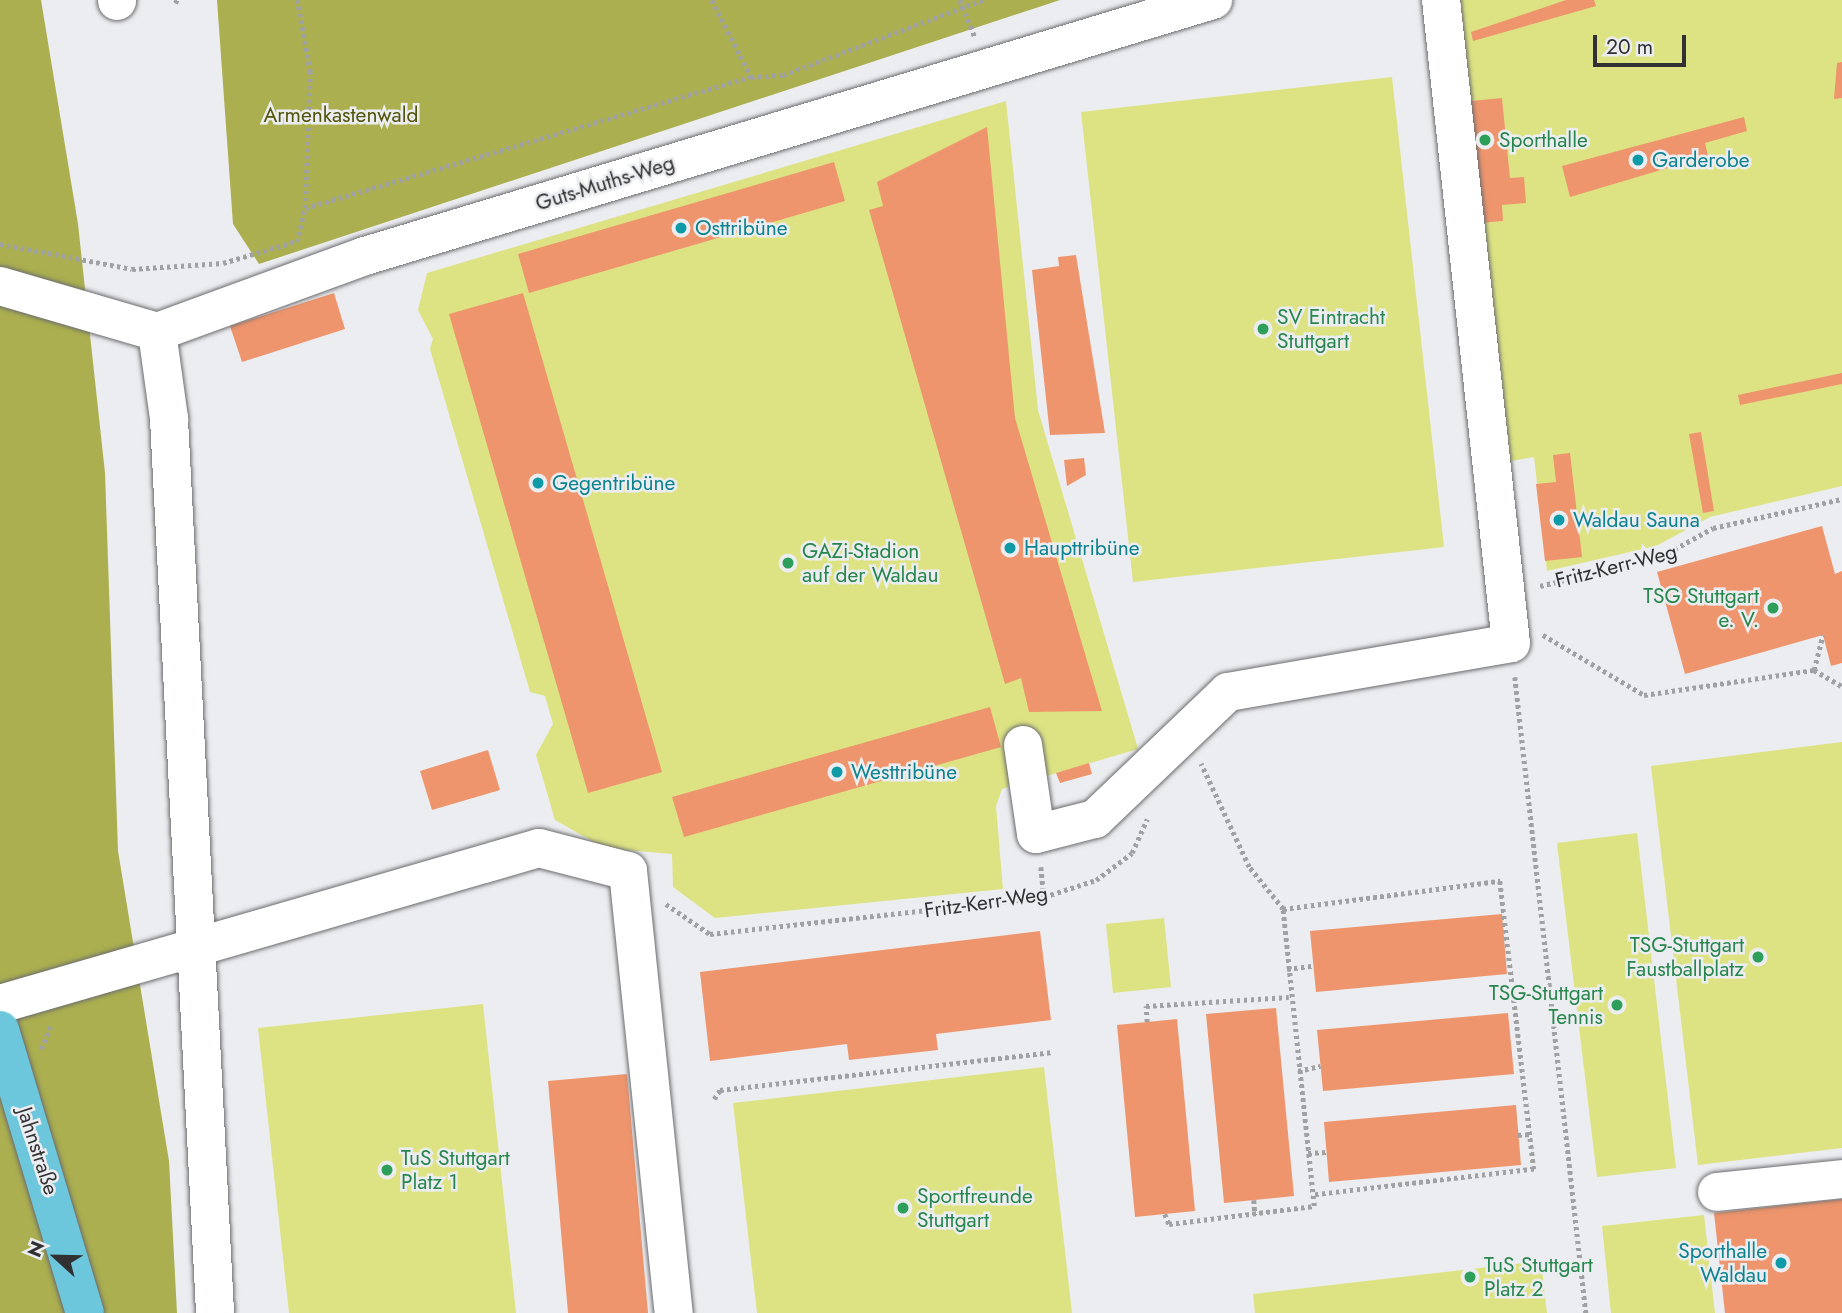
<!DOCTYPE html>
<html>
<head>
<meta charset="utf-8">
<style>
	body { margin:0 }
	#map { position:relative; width:1842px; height:1313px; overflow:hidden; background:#ecedf0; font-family:Jost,sans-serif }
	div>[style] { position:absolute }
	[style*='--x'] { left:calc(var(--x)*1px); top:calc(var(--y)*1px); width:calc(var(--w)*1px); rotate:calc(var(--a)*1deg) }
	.green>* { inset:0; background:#dde383 }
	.forest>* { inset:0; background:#abaf4f }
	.building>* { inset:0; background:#ee956d }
	.path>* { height:4.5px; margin-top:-2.25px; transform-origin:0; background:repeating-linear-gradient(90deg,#a0a1a3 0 3.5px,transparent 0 7px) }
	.roads { filter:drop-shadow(0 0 2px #6b6c6f) drop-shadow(0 0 2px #6b6c6f) }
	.minor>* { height:38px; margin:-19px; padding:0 19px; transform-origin:19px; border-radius:19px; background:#fff }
	.major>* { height:38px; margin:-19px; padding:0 19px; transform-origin:19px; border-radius:19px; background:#6dc7dc }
	.dots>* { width:19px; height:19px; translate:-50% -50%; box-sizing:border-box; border:4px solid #ecedf0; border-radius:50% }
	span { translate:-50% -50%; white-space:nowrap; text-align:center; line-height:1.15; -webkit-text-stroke:5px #ecedf0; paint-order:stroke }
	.park-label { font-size:21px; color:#515409 }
	.leisure-label { font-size:21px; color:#27864d }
	.left { translate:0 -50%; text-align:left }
	.right { translate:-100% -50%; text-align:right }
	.culture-label { font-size:21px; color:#0d838f }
	.street-label { font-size:21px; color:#313133 }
	.north { position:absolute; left:21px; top:1222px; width:70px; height:70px; -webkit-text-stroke:5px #ecedf0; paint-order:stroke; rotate:292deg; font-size:19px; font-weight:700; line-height:28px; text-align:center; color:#313133 }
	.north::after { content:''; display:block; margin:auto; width:24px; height:32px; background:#313133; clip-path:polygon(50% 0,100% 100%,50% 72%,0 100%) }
	.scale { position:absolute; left:1593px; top:35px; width:93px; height:32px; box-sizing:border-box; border:4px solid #313133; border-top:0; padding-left:9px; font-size:21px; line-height:24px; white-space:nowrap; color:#313133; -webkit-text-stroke:5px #ecedf0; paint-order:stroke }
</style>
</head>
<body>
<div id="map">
	<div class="green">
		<div style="clip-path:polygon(1449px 0,1842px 0,1842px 486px,1710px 517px,1656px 546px,1547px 571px,1534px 457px,1500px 463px)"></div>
		<div style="clip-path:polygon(1392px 77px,1444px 547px,1133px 582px,1081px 112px)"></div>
		<div style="clip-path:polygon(1006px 101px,1038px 410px,1138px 749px,1002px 789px,996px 806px,1003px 889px,715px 918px,673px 887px,672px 854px,604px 848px,555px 820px,536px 755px,553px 724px,545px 696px,530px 692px,430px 349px,433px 339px,418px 310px,427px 273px)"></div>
		<div style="clip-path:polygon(1842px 742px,1842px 1148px,1698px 1165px,1651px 766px)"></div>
		<div style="clip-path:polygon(1637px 833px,1676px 1168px,1597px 1177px,1557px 843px)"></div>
		<div style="clip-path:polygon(1164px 918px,1171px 987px,1113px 993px,1106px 924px)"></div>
		<div style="clip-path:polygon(483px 1004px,516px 1313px,289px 1313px,258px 1028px)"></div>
		<div style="clip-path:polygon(1044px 1067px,1072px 1313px,757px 1313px,733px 1103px)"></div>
		<div style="clip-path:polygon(1704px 1215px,1715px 1313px,1611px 1313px,1602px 1226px)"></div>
		<div style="clip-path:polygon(1541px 1261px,1547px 1313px,1255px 1313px,1253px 1294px)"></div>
	</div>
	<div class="forest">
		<div style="clip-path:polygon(0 0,41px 0,78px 224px,105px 473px,118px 851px,169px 1161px,177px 1313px,0 1313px)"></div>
		<div style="clip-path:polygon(217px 0,1060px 0,259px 264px,233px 224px)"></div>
	</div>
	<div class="building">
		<div style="clip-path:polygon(1566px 0,1594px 0,1596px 6px,1473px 41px,1471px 32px)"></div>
		<div style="clip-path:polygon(1842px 62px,1842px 98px,1834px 99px,1837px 63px)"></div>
		<div style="clip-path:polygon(1502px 98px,1510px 178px,1524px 177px,1526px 203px,1502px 205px,1503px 221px,1480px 223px,1461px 102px)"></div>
		<div style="clip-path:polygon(1744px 117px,1747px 131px,1705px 143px,1708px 156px,1570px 197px,1562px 166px)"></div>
		<div style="clip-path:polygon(987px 127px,1015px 418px,1102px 711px,1029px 712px,1021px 678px,1005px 684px,869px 210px,883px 206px,877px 182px)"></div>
		<div style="clip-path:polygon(834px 162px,845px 201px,529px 293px,518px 254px)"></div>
		<div style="clip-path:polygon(1076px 255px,1105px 433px,1050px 435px,1032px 270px,1059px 266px,1058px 257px)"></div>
		<div style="clip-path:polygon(334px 293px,345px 329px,242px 362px,230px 326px)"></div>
		<div style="clip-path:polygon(523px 293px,662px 772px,588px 793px,449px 314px)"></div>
		<div style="clip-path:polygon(1842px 373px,1842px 384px,1740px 405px,1738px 395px)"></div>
		<div style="clip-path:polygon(1701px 432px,1714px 511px,1703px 513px,1689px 434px)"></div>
		<div style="clip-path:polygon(1570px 453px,1582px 557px,1545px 561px,1536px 484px,1556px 482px,1553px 455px)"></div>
		<div style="clip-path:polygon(1084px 458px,1086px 475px,1067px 486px,1064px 460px)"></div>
		<div style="clip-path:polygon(1822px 526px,1835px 574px,1842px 571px,1842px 663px,1831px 666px,1823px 635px,1685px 674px,1657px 572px)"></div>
		<div style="clip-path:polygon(990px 707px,1001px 747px,684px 837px,672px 797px)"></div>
		<div style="clip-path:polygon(488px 750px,500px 790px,432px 810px,420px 771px)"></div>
		<div style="clip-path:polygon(1089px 763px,1092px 774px,1060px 783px,1056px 773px)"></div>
		<div style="clip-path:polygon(1502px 914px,1507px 974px,1316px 992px,1310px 931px)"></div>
		<div style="clip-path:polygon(1040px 931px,1051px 1020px,936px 1034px,938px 1050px,849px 1060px,847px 1044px,710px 1061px,700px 972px)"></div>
		<div style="clip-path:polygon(1276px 1008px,1294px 1196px,1224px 1203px,1206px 1014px)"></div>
		<div style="clip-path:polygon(1508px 1013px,1514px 1074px,1323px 1091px,1317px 1030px)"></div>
		<div style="clip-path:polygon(1177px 1019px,1195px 1211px,1135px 1217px,1117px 1025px)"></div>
		<div style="clip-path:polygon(627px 1074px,648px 1313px,568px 1313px,548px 1081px)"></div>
		<div style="clip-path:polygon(1516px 1105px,1521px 1165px,1329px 1182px,1324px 1122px)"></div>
		<div style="clip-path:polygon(1842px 1199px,1842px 1313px,1725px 1313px,1714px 1213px)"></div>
	</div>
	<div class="path">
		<div style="--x:712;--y:0;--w:86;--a:63.1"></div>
		<div style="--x:960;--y:0;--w:40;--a:68"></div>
		<div style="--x:175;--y:3;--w:4;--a:-56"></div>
		<div style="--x:305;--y:208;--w:465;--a:-16.4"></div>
		<div style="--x:751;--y:77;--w:32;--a:-4"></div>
		<div style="--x:783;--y:75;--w:214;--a:-20.6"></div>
		<div style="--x:297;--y:242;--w:35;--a:-77"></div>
		<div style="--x:305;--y:208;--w:136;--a:-87.9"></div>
		<div style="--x:310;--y:72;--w:73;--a:-100.2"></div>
		<div style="--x:0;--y:244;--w:134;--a:10.7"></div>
		<div style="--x:132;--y:269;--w:91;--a:-3.8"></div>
		<div style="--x:223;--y:263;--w:77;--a:-16.6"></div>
		<div style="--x:1540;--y:586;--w:126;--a:-13.8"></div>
		<div style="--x:1662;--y:556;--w:58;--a:-28.8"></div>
		<div style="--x:1713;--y:528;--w:132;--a:-12.7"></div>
		<div style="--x:1543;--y:635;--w:117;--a:30.7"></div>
		<div style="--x:1644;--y:695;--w:172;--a:-8.4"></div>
		<div style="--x:1814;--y:670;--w:32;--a:30"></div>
		<div style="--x:1814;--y:670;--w:36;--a:-76"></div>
		<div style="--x:1515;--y:677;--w:640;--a:83.63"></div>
		<div style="--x:1041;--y:867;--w:30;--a:84"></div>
		<div style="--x:666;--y:904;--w:53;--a:34.3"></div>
		<div style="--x:710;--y:934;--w:336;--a:-6.3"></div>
		<div style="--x:1044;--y:897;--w:55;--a:-18.1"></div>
		<div style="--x:1096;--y:880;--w:45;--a:-36.9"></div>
		<div style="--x:1132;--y:853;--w:37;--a:-66"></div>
		<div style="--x:1283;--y:909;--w:219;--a:-7.4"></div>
		<div style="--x:1500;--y:881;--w:290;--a:83.3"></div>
		<div style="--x:1534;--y:1169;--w:224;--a:173.3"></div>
		<div style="--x:1287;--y:969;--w:26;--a:-7"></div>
		<div style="--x:1147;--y:1022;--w:16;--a:-94"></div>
		<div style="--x:1146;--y:1006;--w:143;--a:-3.6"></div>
		<div style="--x:41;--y:1049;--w:26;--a:-67"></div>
		<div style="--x:1298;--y:1071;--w:23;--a:-13"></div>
		<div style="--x:714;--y:1099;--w:11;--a:-56"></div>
		<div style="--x:720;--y:1090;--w:335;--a:-6.5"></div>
		<div style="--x:1518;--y:1135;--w:12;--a:-5"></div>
		<div style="--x:1308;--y:1153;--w:19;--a:-3"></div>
		<div style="--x:1254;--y:1200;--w:15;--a:86"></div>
		<div style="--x:1165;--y:1214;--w:11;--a:68"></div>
		<div style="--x:1169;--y:1224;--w:146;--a:-7.1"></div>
		<div style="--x:1314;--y:1206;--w:299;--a:-96"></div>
		<div style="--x:1283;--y:909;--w:54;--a:-129"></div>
		<div style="--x:1249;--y:867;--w:114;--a:-115"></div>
	</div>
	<div class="roads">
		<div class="minor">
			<div style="--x:117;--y:0;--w:1;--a:90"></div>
			<div style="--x:0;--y:286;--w:164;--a:16.3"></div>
			<div style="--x:157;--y:332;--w:221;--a:-20.1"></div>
			<div style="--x:365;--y:256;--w:886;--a:-16.8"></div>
			<div style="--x:157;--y:332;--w:88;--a:82.1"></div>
			<div style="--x:169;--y:419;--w:895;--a:87.05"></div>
			<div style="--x:1023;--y:745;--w:90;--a:81.7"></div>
			<div style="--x:1036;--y:834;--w:61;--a:-14.3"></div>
			<div style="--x:1095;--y:819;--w:184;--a:-43.7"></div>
			<div style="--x:1228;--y:692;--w:287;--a:-9.8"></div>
			<div style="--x:1511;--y:643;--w:647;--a:-96.21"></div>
			<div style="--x:0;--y:1004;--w:561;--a:-16.14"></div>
			<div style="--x:539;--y:848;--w:92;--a:14.5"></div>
			<div style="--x:628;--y:871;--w:444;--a:84.1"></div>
			<div style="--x:1717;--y:1192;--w:126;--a:-5.9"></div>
		</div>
		<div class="major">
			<div style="--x:0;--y:1030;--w:295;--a:73.3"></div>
		</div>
	</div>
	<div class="dots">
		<div style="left:1485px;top:140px;background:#2e9e5b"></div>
		<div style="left:1638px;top:160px;background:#0f9aa8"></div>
		<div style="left:681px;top:228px;background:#0f9aa8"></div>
		<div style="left:1263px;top:329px;background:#2e9e5b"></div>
		<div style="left:538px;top:483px;background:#0f9aa8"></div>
		<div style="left:1559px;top:520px;background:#0f9aa8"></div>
		<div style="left:1010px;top:548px;background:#0f9aa8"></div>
		<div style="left:788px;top:563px;background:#2e9e5b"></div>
		<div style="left:1773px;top:608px;background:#2e9e5b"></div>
		<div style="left:837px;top:772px;background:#0f9aa8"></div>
		<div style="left:1758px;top:957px;background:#2e9e5b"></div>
		<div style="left:1617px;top:1005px;background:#2e9e5b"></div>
		<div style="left:387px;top:1170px;background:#2e9e5b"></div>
		<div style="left:903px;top:1208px;background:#2e9e5b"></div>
		<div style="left:1781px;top:1263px;background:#0f9aa8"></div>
		<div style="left:1470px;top:1277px;background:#2e9e5b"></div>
	</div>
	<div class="park-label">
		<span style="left:341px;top:115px">Armenkastenwald</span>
	</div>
	<div class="leisure-label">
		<span class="left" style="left:1499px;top:140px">Sporthalle</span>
		<span class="left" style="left:1277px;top:329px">SV Eintracht<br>Stuttgart</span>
		<span class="left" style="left:802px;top:563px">GAZi-Stadion<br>auf der Waldau</span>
		<span class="right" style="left:1759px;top:608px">TSG Stuttgart<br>e. V.</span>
		<span class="right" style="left:1744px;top:957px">TSG-Stuttgart<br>Faustballplatz</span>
		<span class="right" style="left:1603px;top:1005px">TSG-Stuttgart<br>Tennis</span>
		<span class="left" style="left:401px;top:1170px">TuS Stuttgart<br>Platz 1</span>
		<span class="left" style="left:917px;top:1208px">Sportfreunde<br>Stuttgart</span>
		<span class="left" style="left:1484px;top:1277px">TuS Stuttgart<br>Platz 2</span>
	</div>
	<div class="culture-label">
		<span class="left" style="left:1652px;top:160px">Garderobe</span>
		<span class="left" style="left:695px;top:228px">Osttribüne</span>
		<span class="left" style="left:552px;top:483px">Gegentribüne</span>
		<span class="left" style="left:1573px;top:520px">Waldau Sauna</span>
		<span class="left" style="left:1024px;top:548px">Haupttribüne</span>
		<span class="left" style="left:851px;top:772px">Westtribüne</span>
		<span class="right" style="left:1767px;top:1263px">Sporthalle<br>Waldau</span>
	</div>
	<div class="street-label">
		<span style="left:605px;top:183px;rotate:-17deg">Guts-Muths-Weg</span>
		<span style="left:1616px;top:566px;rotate:-14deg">Fritz-Kerr-Weg</span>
		<span style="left:986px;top:902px;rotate:-8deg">Fritz-Kerr-Weg</span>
		<span style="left:38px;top:1151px;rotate:72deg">Jahnstraße</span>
	</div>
	<div class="north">N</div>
	<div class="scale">20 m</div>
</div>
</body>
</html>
